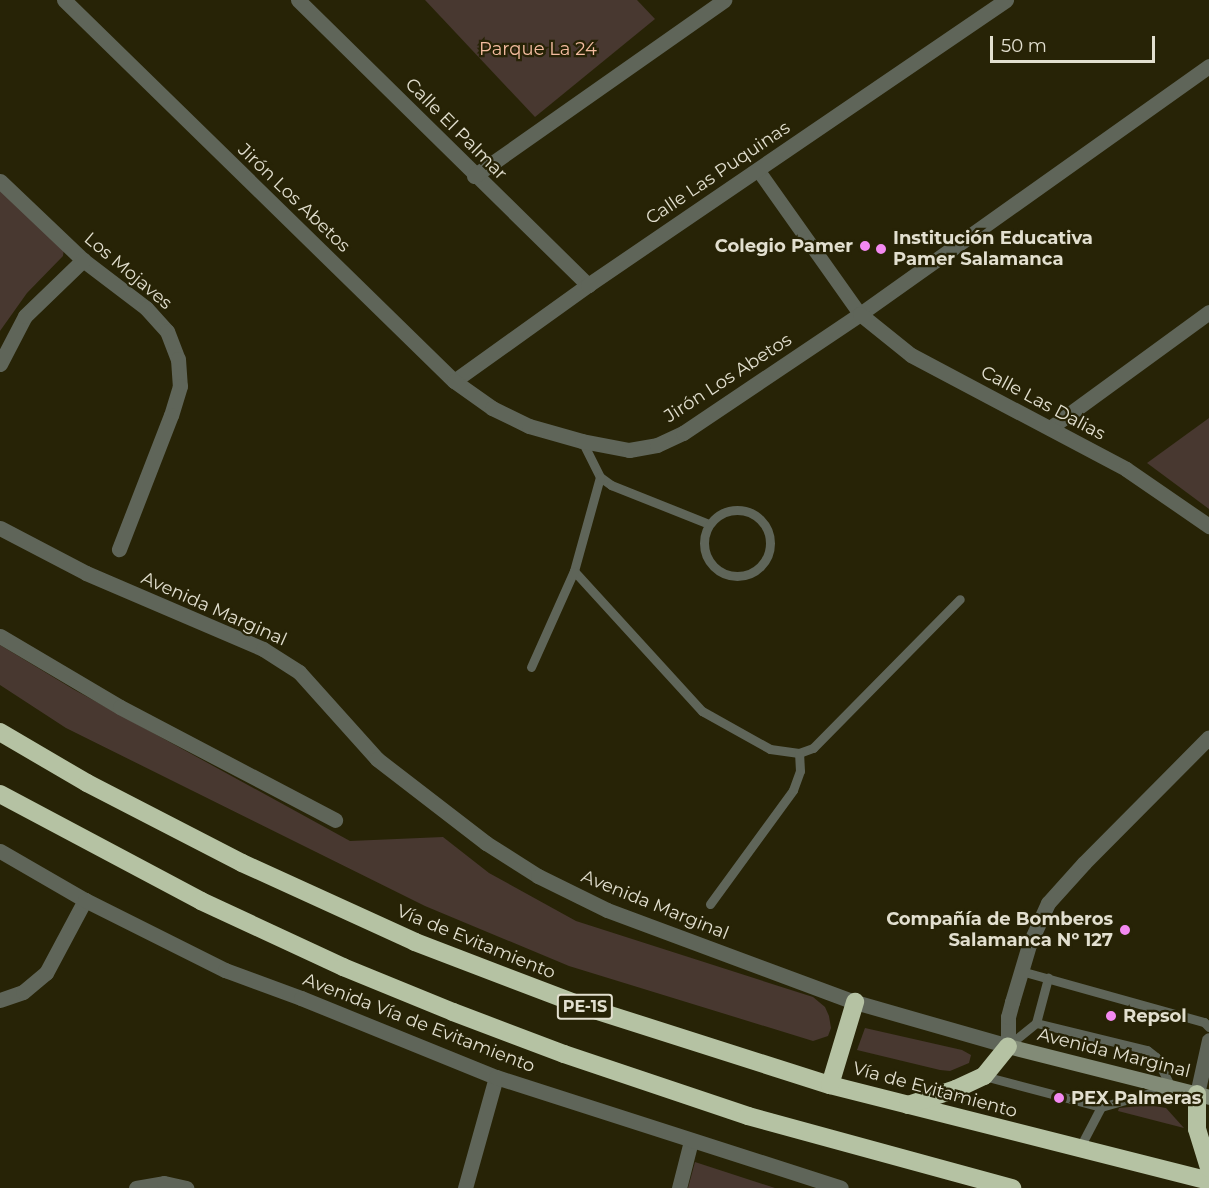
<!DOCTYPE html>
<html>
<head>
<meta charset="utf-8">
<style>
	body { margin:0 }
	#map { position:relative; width:1209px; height:1188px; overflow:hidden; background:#272306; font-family:Montserrat,sans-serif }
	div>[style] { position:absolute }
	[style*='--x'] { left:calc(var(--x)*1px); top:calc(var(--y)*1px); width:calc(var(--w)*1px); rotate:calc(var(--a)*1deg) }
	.green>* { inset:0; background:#483830 }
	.service>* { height:9px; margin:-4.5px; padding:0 4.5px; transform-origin:4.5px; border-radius:4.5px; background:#5f6559 }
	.service>.ring { margin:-4.5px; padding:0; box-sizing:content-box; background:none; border:9px solid #5f6559; border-radius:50% }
	.pedestrian>* { height:14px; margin:-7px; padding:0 7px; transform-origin:7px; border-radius:7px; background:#5f6559 }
	.minor>* { height:15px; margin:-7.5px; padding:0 7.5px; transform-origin:7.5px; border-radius:7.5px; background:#5f6559 }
	.tertiary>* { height:15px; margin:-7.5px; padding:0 7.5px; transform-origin:7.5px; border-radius:7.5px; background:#5f6559 }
	.secondary>* { height:15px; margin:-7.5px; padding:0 7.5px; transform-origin:7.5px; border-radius:7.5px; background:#828b77 }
	.motorway>* { height:18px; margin:-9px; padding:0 9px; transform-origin:9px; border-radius:9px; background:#b5c2a3 }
	.dots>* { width:16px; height:16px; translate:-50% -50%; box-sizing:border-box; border:3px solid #272306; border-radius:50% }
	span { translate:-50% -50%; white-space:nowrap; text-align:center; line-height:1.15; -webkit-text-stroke:4.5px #272306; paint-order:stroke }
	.shield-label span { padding:2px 4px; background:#272306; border:2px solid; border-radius:4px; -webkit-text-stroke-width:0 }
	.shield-label { font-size:16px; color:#e2dfcf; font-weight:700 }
	.park-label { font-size:18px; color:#f4bca0 }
	.street-label { font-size:18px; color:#e2dfcf }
	.poi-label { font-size:18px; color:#e2dfcf; font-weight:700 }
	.left { translate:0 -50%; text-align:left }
	.right { translate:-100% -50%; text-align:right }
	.scale { position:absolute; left:990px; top:36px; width:165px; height:27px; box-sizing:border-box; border:3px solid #e2dfcf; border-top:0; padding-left:8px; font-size:18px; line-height:21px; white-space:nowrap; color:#e2dfcf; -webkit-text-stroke:4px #272306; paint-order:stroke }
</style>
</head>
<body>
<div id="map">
	<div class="green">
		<div style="clip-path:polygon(425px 0,637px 0,655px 19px,535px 117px)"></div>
		<div style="clip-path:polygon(0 188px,64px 248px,63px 256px,27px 293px,0 331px)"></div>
		<div style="clip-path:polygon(1209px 418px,1209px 509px,1147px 463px)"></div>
		<div style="clip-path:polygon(0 645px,73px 689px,350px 841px,443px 837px,489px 873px,576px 921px,813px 997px,825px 1007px,829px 1016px,831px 1028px,828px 1036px,813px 1041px,569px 966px,425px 906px,66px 728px,0 685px)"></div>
		<div style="clip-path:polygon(865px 1028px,962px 1050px,971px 1055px,969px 1063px,950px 1071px,940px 1070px,857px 1050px)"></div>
		<div style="clip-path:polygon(1149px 1105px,1166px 1108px,1184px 1128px,1118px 1111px,1119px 1108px)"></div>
		<div style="clip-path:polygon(695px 1162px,775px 1188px,688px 1188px)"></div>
	</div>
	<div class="service">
		<div style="--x:582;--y:441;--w:40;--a:63.4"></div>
		<div style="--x:600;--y:477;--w:14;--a:36"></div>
		<div style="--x:611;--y:485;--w:105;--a:21.7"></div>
		<div style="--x:600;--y:477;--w:98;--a:105.5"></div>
		<div style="--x:574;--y:571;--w:190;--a:47.6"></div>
		<div style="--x:702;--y:711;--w:78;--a:29.2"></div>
		<div style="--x:770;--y:749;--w:29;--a:8"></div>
		<div style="--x:799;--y:753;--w:15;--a:-20"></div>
		<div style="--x:813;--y:748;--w:209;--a:-45.4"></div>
		<div class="ring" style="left:704px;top:510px;width:57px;height:57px"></div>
		<div style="--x:531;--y:667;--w:105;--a:-65.9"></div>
		<div style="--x:710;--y:904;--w:141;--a:-53.9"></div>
		<div style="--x:793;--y:790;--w:20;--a:-70"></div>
		<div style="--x:800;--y:771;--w:18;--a:-93"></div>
		<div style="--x:1021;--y:971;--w:190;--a:15.6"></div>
		<div style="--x:1204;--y:1022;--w:7;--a:45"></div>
		<div style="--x:1036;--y:1023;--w:47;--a:-75.1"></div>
		<div style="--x:984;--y:1076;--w:121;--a:14.8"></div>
		<div style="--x:1101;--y:1107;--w:73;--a:-15.9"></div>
		<div style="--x:1171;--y:1087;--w:34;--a:-117"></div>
		<div style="--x:1156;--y:1057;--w:11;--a:-142"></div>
		<div style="--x:1147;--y:1050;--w:114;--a:-166.3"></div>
		<div style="--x:1036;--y:1023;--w:36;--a:141"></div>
		<div style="--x:1079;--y:1149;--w:47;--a:-62.4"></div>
	</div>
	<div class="pedestrian">
		<div style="--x:758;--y:170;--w:176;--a:54.7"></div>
	</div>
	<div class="minor">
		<div style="--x:298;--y:0;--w:407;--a:44.5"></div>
		<div style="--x:474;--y:176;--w:306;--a:-35.1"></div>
		<div style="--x:0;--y:181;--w:115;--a:43.6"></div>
		<div style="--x:83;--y:260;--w:79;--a:37.3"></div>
		<div style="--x:146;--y:308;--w:31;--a:48"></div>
		<div style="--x:167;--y:331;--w:30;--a:69"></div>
		<div style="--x:178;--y:359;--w:27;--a:86"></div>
		<div style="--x:180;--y:386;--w:30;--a:107"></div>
		<div style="--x:171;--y:415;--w:144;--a:111.2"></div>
		<div style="--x:860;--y:314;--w:428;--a:-35.4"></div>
		<div style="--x:0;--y:364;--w:54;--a:-62.5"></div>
		<div style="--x:25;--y:316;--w:81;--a:-44"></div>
		<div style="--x:454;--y:381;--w:165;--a:-35.6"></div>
		<div style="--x:588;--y:285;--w:506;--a:-34.29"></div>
		<div style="--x:1050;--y:428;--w:197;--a:-36.1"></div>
		<div style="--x:0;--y:528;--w:97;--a:27.6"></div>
		<div style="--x:86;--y:573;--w:193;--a:23.2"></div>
		<div style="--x:263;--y:649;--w:43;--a:32.6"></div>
		<div style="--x:299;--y:672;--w:117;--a:48.1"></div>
		<div style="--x:377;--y:759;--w:138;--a:37.6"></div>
		<div style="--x:486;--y:843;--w:62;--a:32.4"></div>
		<div style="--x:538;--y:876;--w:77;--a:26.2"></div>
		<div style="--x:607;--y:910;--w:265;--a:20.4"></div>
		<div style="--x:855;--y:1002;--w:159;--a:16"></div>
		<div style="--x:1008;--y:1046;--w:29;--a:-90"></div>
		<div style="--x:1008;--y:1017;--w:16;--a:-75"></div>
		<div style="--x:1012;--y:1002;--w:59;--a:-73.4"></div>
		<div style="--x:1029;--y:945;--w:46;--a:-65.7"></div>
		<div style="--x:1048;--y:903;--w:54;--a:-48"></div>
		<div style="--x:1084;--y:863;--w:177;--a:-45.2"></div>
		<div style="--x:0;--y:636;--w:139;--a:30.6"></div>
		<div style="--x:120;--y:707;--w:243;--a:27.7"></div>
		<div style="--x:0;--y:1000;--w:24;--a:-19"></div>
		<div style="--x:23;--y:992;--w:30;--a:-40"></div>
		<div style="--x:46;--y:973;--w:83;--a:-61.9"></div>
		<div style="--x:1197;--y:1094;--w:55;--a:-77.5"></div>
		<div style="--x:136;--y:1188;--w:28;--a:-10"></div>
		<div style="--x:164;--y:1183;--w:23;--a:13"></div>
		<div style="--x:465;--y:1188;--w:115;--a:-74.4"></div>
		<div style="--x:679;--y:1188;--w:49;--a:-75.7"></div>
	</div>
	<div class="tertiary">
		<div style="--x:64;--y:0;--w:545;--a:44.33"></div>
		<div style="--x:454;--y:381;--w:47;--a:35.4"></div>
		<div style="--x:492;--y:408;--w:41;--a:25.9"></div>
		<div style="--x:529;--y:426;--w:55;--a:15.8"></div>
		<div style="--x:582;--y:441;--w:48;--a:10.8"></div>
		<div style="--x:629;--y:450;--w:28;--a:-10"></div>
		<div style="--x:657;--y:445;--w:29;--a:-25"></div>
		<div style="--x:683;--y:433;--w:213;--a:-33.9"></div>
		<div style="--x:860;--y:314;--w:65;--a:38.8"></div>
		<div style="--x:911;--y:355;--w:243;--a:27.9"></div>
		<div style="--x:1126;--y:469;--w:101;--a:34.5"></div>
		<div style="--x:0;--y:851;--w:98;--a:30"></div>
		<div style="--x:85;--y:900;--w:157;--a:26.6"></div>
		<div style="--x:225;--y:970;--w:81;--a:20.2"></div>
		<div style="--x:301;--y:998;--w:210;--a:22.1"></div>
		<div style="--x:496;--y:1077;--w:362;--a:17.8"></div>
	</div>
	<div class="secondary">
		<div style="--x:1008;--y:1046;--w:207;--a:14.2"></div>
	</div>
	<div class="motorway">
		<div style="--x:0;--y:732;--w:101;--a:30.4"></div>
		<div style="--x:87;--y:783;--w:174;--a:27.3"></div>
		<div style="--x:242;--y:863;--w:190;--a:24.5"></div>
		<div style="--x:415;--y:942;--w:182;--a:20.9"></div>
		<div style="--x:585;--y:1007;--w:257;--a:17.7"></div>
		<div style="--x:830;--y:1085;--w:391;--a:14.2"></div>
		<div style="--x:0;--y:794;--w:228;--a:28"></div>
		<div style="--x:201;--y:901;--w:157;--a:24.9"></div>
		<div style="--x:343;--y:967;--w:119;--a:22.2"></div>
		<div style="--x:453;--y:1012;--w:119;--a:20.7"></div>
		<div style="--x:564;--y:1054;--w:194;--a:18.6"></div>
		<div style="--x:748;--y:1116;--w:274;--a:15.3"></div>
		<div style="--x:830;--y:1085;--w:87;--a:-73.2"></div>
		<div style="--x:1197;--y:1094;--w:35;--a:90"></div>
		<div style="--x:1197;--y:1129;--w:41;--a:72.9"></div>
		<div style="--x:908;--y:1105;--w:51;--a:-18.4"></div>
		<div style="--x:956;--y:1089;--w:31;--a:-25"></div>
		<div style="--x:984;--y:1076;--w:38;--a:-51"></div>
	</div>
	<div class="dots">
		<div style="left:865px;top:246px;background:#f389f1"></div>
		<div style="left:881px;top:249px;background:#f389f1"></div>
		<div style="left:1125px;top:930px;background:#f389f1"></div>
		<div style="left:1111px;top:1016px;background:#f389f1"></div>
		<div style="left:1059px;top:1098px;background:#f389f1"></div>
	</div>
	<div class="shield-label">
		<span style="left:585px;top:1007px">PE-1S</span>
	</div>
	<div class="park-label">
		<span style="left:538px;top:49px">Parque La 24</span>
	</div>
	<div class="street-label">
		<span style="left:456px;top:129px;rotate:45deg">Calle El Palmar</span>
		<span style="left:718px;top:173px;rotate:-34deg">Calle Las Puquinas</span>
		<span style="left:294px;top:198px;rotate:44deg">Jirón Los Abetos</span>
		<span style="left:128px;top:271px;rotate:40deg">Los Mojaves</span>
		<span style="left:728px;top:378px;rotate:-33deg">Jirón Los Abetos</span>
		<span style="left:1043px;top:403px;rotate:28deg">Calle Las Dalias</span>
		<span style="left:214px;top:609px;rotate:24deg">Avenida Marginal</span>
		<span style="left:655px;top:905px;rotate:22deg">Avenida Marginal</span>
		<span style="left:476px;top:942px;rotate:22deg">Vía de Evitamiento</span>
		<span style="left:419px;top:1023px;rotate:21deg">Avenida Vía de Evitamiento</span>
		<span style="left:1114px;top:1053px;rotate:14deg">Avenida Marginal</span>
		<span style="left:935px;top:1090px;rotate:15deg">Vía de Evitamiento</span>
	</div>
	<div class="poi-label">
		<span class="left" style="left:893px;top:249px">Institución Educativa<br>Pamer Salamanca</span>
		<span class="right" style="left:853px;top:246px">Colegio Pamer</span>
		<span class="right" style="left:1113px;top:930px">Compañía de Bomberos<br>Salamanca Nº 127</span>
		<span class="left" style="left:1123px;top:1016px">Repsol</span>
		<span class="left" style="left:1071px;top:1098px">PEX Palmeras</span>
	</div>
	<div class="scale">50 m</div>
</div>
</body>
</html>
